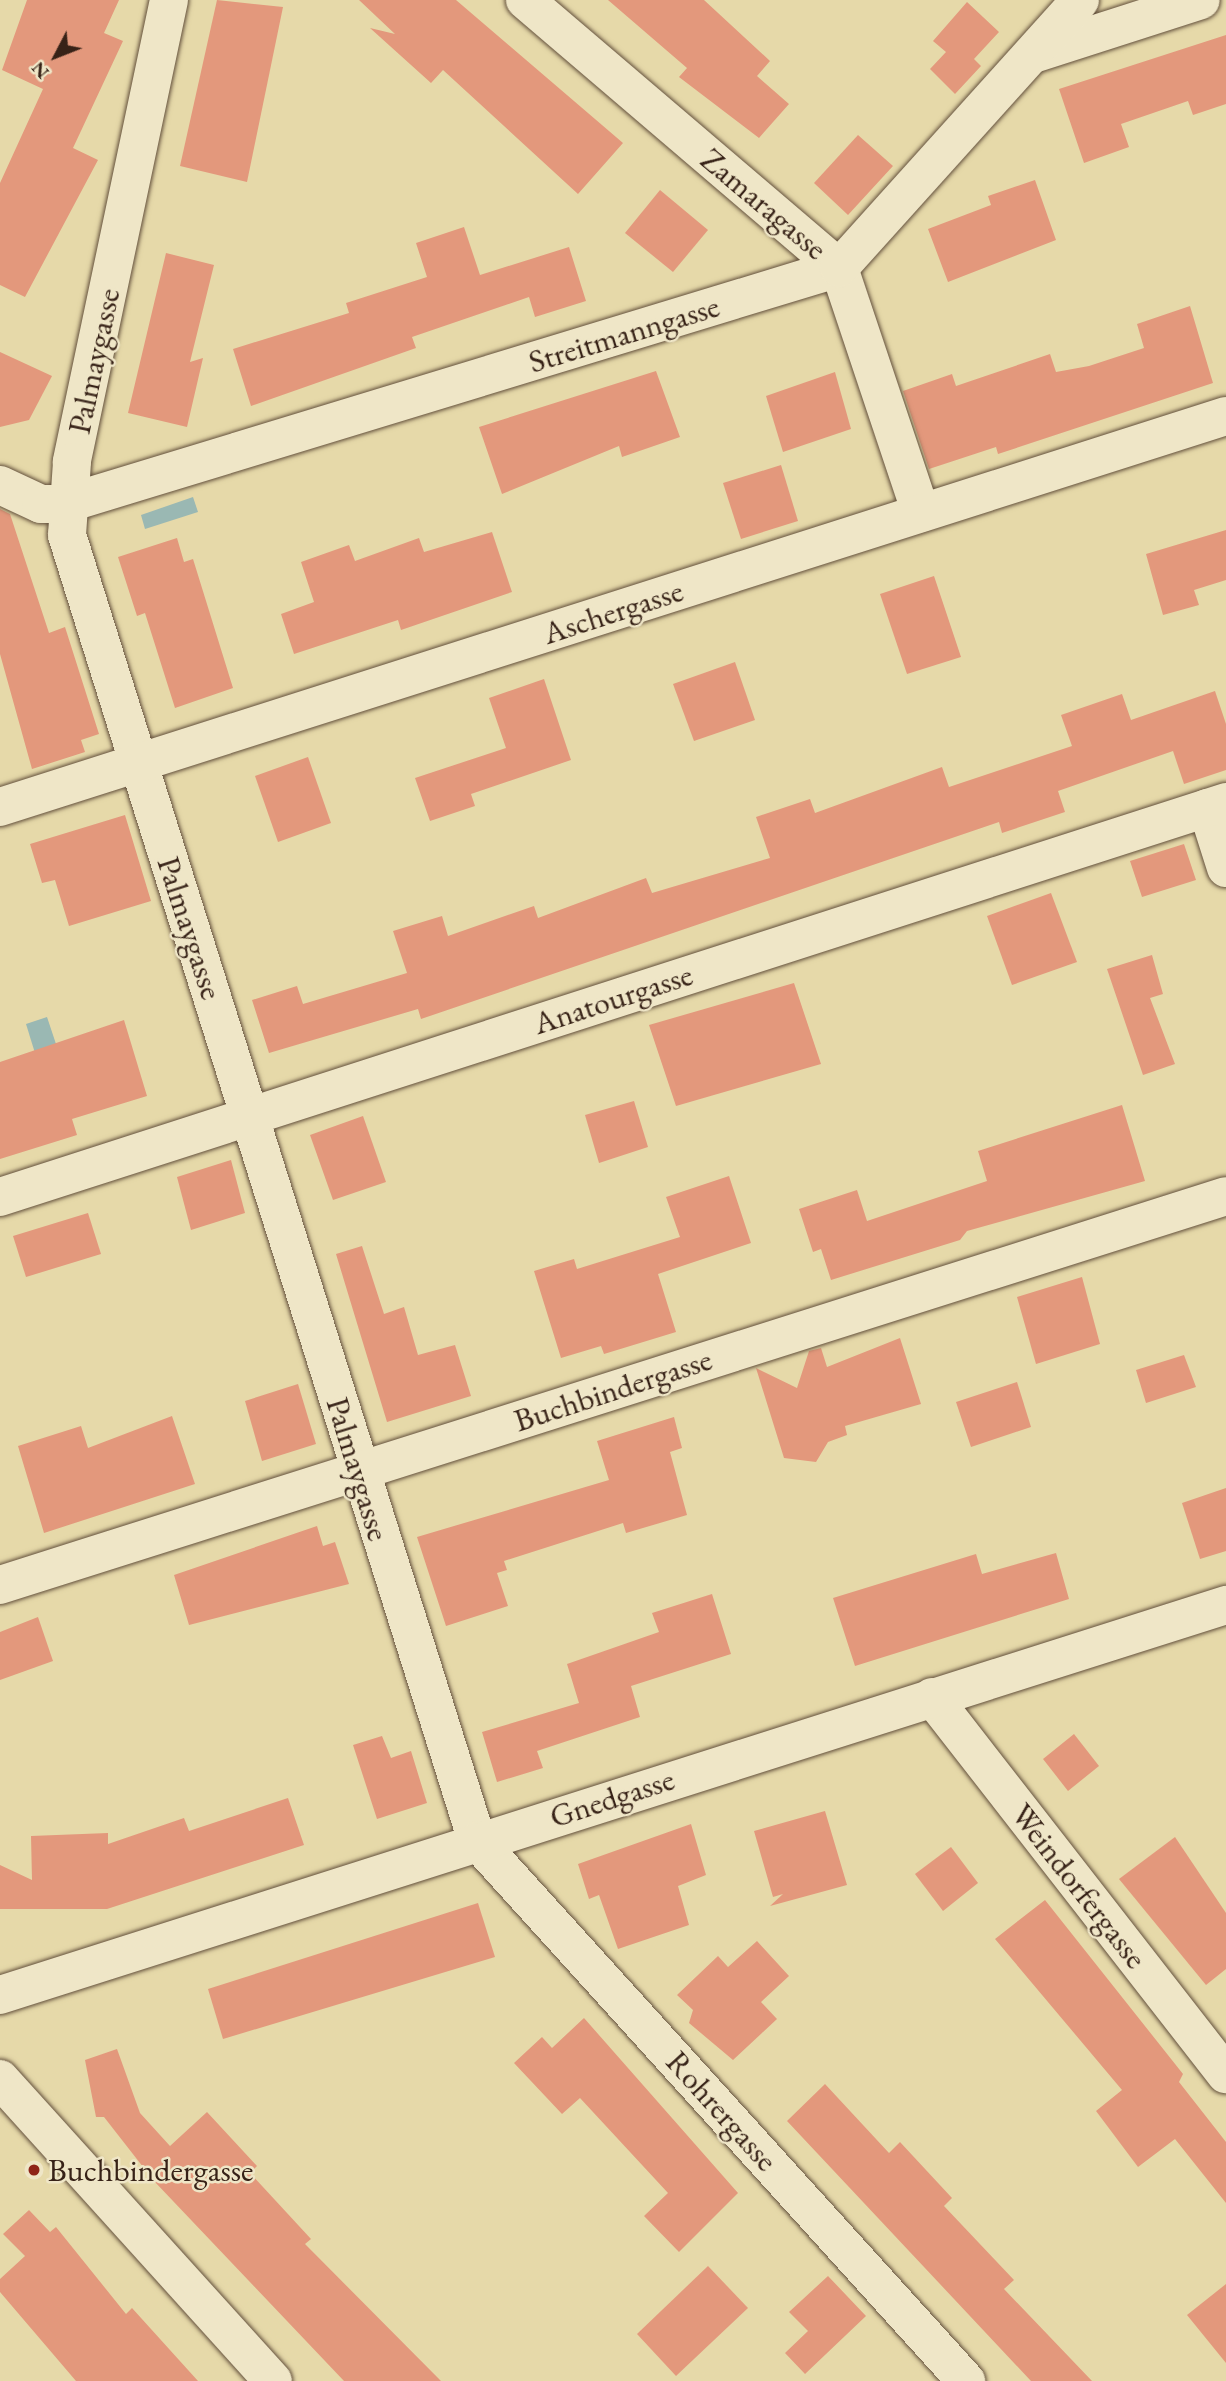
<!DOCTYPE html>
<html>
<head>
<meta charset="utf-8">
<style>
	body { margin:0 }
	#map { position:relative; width:1226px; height:2381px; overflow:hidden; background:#e6d9a9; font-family:"EB Garamond",serif }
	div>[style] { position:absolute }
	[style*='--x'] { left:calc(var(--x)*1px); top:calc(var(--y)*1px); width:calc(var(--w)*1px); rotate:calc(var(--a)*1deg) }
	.water>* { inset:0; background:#9ab8b3 }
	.building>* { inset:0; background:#e3987c }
	.roads { filter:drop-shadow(0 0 2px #63503c) drop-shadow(0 0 2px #63503c) }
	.minor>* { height:38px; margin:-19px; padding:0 19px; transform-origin:19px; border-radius:19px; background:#efe6c7 }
	.tertiary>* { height:38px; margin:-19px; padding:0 19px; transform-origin:19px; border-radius:19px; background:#efe6c7 }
	.dots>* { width:19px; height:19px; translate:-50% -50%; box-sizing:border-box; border:4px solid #efe6c7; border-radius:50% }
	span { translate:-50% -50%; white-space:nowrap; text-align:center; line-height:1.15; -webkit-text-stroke:5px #efe6c7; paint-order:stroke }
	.street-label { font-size:32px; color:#372217 }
	.poi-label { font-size:32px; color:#372217 }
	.left { translate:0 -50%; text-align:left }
	.north { position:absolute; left:21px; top:21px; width:70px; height:70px; -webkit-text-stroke:5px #efe6c7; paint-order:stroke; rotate:228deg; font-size:19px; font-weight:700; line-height:28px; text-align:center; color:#372217 }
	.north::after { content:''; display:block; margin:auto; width:24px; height:32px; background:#372217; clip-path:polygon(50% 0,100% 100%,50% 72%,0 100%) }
</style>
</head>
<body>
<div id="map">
	<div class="water">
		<div style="clip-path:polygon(193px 497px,198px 512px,145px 529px,141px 515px)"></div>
		<div style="clip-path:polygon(47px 1017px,61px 1059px,39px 1066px,26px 1024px)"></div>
	</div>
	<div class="building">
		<div style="clip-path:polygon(27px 0,119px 0,104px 33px,123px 41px,73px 148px,98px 160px,25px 297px,0 285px,0 183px,43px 89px,2px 70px)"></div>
		<div style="clip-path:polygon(217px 0,283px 7px,247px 182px,180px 166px)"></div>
		<div style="clip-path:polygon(359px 0,456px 0,623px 143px,578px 194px,443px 70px,431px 83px,370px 28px,395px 34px)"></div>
		<div style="clip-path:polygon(608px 0,704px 0,770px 61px,757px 76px,789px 104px,759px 138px,679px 77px,687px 68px)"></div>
		<div style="clip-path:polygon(967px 2px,999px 32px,974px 59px,981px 66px,955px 94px,930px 69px,946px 52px,933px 41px)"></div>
		<div style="clip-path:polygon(1226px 35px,1226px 104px,1193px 115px,1188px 101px,1121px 124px,1129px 147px,1084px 163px,1059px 89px)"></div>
		<div style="clip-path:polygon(858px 135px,893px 166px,848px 215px,814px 183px)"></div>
		<div style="clip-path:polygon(1035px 180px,1056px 240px,948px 282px,928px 229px,991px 205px,988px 196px)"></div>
		<div style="clip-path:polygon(660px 190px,708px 230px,673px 272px,625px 233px)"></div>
		<div style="clip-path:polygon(464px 227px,480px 275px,569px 247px,586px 301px,535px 317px,529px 297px,412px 337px,416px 348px,251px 406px,233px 349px,349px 313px,346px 303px,427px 277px,416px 243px)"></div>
		<div style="clip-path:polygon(166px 253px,214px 265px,190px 362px,203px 358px,187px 427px,128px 413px)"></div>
		<div style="clip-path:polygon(1190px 306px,1213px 383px,998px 454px,996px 447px,929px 469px,903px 391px,952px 374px,956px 386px,1050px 354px,1056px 372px,1089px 366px,1144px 348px,1137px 324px)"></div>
		<div style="clip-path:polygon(0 352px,52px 376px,29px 420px,0 427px)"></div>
		<div style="clip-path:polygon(656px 371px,680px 437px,622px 457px,619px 446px,502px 494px,479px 427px)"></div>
		<div style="clip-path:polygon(835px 372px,851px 429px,783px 452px,766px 396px)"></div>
		<div style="clip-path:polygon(781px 465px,798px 521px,741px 539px,723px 483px)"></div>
		<div style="clip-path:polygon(0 509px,10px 514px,49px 633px,65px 627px,99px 734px,81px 740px,85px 752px,32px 769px,0 654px)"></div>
		<div style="clip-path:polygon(1226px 530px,1226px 580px,1194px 590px,1199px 605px,1163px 615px,1146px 554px)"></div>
		<div style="clip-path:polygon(492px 532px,512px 592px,401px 630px,398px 620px,294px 654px,281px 614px,314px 602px,301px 562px,349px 545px,355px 561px,419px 538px,424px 552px)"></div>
		<div style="clip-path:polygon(177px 538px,184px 562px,193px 559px,233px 688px,175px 708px,145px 613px,137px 616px,118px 557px)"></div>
		<div style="clip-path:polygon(934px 576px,961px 657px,907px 674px,880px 594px)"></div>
		<div style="clip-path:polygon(735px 662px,755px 720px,694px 741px,673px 684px)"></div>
		<div style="clip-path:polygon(544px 679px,571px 760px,471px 794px,475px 806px,430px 821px,415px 778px,506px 748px,489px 698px)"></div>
		<div style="clip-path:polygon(1215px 691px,1226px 724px,1226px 770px,1184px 784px,1173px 751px,1058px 791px,1065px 812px,1002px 833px,999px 822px,421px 1019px,418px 1009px,269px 1053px,252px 1000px,297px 986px,303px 1004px,407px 973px,393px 931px,442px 916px,448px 936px,534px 906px,538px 918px,646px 878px,652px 893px,770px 858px,756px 817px,810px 799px,815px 813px,942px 767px,949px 787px,1072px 746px,1061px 715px,1122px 694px,1131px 720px)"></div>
		<div style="clip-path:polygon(308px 757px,331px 823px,278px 842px,255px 776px)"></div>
		<div style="clip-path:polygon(125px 815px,151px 901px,69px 926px,55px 880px,42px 883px,30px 844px)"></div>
		<div style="clip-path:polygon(1184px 844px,1196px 880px,1142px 897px,1130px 861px)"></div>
		<div style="clip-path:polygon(1051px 893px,1077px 962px,1012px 985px,987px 916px)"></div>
		<div style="clip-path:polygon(1152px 955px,1163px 994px,1150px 998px,1175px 1064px,1143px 1075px,1107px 969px)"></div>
		<div style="clip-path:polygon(794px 983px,821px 1064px,676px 1106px,649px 1025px)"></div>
		<div style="clip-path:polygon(124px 1020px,147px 1096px,72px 1119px,77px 1135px,0 1159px,0 1062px)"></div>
		<div style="clip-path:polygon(634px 1101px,648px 1147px,599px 1163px,585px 1115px)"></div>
		<div style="clip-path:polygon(1122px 1105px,1145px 1181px,967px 1231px,960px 1240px,831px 1280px,821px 1249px,813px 1252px,799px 1209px,857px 1190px,867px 1221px,987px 1181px,978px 1151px)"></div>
		<div style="clip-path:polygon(363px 1116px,386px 1182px,333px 1200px,310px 1135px)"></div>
		<div style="clip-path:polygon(231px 1160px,245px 1213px,191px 1230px,177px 1177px)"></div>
		<div style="clip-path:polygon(729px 1176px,751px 1243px,658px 1274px,676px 1332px,604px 1354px,601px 1346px,561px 1358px,534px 1271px,574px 1259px,577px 1269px,680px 1237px,666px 1197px)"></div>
		<div style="clip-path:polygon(88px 1213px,101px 1254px,26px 1277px,13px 1236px)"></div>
		<div style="clip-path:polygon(362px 1246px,384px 1314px,404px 1307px,418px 1355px,455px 1345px,471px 1396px,387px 1422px,336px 1254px)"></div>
		<div style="clip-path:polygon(1082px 1277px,1100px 1344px,1036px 1364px,1017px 1297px)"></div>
		<div style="clip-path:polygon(900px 1338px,921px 1404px,845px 1426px,847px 1435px,828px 1442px,816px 1462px,784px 1458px,756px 1368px,797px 1388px,809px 1351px,821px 1348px,827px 1367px)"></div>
		<div style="clip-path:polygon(1184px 1355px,1196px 1387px,1146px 1403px,1136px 1370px)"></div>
		<div style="clip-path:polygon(1017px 1382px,1031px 1427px,971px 1447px,956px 1402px)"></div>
		<div style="clip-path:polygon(298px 1384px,316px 1444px,262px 1461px,245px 1401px)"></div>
		<div style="clip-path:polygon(172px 1416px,195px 1484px,44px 1533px,18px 1446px,81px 1426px,88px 1448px)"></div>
		<div style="clip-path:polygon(674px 1417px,682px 1448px,670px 1452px,687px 1515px,626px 1533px,623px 1523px,504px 1561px,507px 1570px,497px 1573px,508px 1606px,446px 1626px,417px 1537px,609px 1480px,597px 1441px)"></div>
		<div style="clip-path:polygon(1226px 1488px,1226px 1551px,1200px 1559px,1182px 1503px)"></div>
		<div style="clip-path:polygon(317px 1526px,323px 1546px,335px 1542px,349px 1584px,189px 1625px,174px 1575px)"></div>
		<div style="clip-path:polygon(1056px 1553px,1069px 1599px,855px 1666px,833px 1598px,976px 1554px,982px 1574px)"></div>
		<div style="clip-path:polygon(712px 1594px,731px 1654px,631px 1686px,640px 1717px,537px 1751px,543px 1768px,497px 1782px,482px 1732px,579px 1703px,567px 1664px,659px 1632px,652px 1613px)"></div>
		<div style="clip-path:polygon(38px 1617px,53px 1661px,0 1680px,0 1632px)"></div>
		<div style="clip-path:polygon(1074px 1734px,1099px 1766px,1068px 1791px,1043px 1759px)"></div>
		<div style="clip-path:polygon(382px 1736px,391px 1758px,411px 1751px,427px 1803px,377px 1819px,353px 1745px)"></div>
		<div style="clip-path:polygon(288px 1798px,304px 1845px,107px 1909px,0 1909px,0 1865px,32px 1880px,31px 1836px,108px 1833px,108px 1844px,184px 1818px,189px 1831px)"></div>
		<div style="clip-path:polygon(825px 1811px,847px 1885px,770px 1906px,783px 1894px,773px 1897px,754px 1831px)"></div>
		<div style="clip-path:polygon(691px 1824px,706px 1875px,678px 1886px,689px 1925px,618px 1949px,599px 1895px,589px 1899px,578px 1864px)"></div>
		<div style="clip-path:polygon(1175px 1837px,1226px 1913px,1226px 1969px,1206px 1985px,1119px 1879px)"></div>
		<div style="clip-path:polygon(951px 1847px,978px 1883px,943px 1911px,915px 1874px)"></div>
		<div style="clip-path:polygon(1045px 1900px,1183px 2074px,1179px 2082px,1226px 2142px,1226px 2203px,1175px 2139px,1138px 2167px,1096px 2111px,1122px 2090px,995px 1939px)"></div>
		<div style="clip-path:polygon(478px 1903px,495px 1957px,223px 2039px,208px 1989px)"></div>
		<div style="clip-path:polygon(757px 1941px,789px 1976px,761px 2002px,777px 2019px,733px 2060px,689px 2023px,693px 2010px,677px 1995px,718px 1956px,728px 1967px)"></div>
		<div style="clip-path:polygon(584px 2018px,738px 2193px,679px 2252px,644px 2216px,668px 2193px,580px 2098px,562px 2114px,514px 2063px,542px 2037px,552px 2048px)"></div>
		<div style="clip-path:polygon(117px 2049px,140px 2113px,170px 2146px,207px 2112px,257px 2166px,250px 2173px,311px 2239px,305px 2244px,441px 2381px,344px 2381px,154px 2181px,104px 2117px,96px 2117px,85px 2060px)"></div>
		<div style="clip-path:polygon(825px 2084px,889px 2153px,900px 2142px,952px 2198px,944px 2206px,1014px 2280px,1004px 2289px,1092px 2381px,1031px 2381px,787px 2121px)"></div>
		<div style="clip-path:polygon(29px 2210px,50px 2232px,56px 2227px,126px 2314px,132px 2308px,198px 2381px,76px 2381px,0 2292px,0 2279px,25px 2256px,3px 2234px)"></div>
		<div style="clip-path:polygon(708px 2266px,748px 2308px,676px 2376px,637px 2334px)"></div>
		<div style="clip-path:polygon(828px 2276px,866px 2316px,805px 2374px,785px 2353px,808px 2331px,789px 2312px)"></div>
		<div style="clip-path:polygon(1226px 2284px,1226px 2363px,1187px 2315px)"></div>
	</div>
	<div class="roads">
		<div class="minor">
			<div style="--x:169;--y:0;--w:472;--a:101.9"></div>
			<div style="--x:72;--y:462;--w:73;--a:93.9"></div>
			<div style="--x:67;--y:535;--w:1369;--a:72.57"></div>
			<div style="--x:477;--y:1841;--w:729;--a:47.84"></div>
			<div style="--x:525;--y:0;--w:413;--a:40.5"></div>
			<div style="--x:839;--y:268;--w:258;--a:71.5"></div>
			<div style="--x:1033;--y:54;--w:176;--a:-17.8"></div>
			<div style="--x:0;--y:485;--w:45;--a:24.9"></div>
			<div style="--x:41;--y:504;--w:24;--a:0"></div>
			<div style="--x:65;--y:504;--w:809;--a:-16.96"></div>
			<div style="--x:839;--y:268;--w:360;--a:-48"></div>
			<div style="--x:0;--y:807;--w:1287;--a:-17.69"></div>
			<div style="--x:1207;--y:808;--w:63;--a:72.4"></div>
			<div style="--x:0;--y:1197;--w:1288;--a:-17.86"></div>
			<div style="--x:0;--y:1585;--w:1286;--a:-17.6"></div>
			<div style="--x:932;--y:1697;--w:478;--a:52.1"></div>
			<div style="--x:0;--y:1995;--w:1287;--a:-17.65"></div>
		</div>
		<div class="tertiary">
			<div style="--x:0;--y:2079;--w:407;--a:47.9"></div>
		</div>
	</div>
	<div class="dots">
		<div style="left:34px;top:2170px;background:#8f2418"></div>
	</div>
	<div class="street-label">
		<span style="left:764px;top:204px;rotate:40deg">Zamaragasse</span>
		<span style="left:624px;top:334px;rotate:-17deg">Streitmanngasse</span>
		<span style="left:94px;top:361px;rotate:-78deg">Palmaygasse</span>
		<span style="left:613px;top:612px;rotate:-18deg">Aschergasse</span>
		<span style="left:190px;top:928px;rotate:72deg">Palmaygasse</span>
		<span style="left:613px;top:999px;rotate:-18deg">Anatourgasse</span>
		<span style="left:613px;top:1390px;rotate:-18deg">Buchbindergasse</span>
		<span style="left:358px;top:1469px;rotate:73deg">Palmaygasse</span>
		<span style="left:612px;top:1798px;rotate:-18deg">Gnedgasse</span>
		<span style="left:1079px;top:1886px;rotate:52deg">Weindorfergasse</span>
		<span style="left:722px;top:2111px;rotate:48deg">Rohrergasse</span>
	</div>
	<div class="poi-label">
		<span class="left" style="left:48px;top:2170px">Buchbindergasse</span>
	</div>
	<div class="north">N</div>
</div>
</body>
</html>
